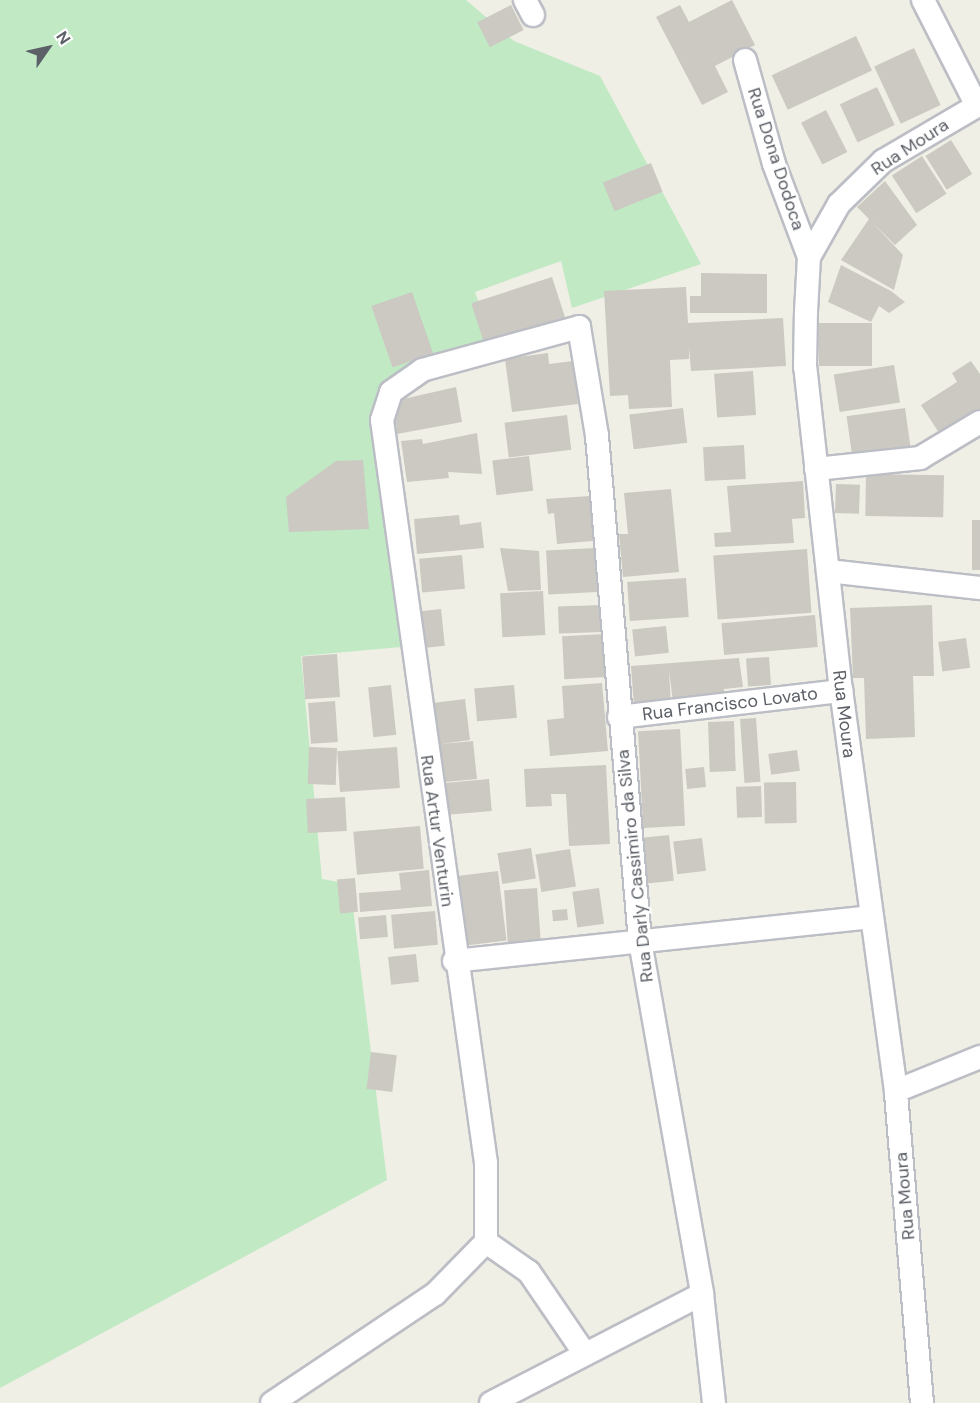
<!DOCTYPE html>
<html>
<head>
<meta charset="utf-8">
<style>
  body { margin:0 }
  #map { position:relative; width:980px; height:1403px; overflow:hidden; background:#f0efe5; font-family:"DM Sans",sans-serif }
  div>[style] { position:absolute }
  .green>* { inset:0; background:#c0e9c4 }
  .building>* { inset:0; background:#cbc9c2; transform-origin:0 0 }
  .roads { filter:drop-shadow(2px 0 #bcbec5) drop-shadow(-2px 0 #bcbec5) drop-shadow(0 2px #bcbec5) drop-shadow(0 -2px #bcbec5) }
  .street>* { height:22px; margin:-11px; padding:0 11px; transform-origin:11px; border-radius:11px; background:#fff }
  span { translate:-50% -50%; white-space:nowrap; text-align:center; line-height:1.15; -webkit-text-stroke:4.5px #fff; paint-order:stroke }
  .street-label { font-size:18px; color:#5c6067 }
  .north { position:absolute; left:18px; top:18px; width:60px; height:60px; -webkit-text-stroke:4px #fff; paint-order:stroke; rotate:56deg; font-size:16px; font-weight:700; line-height:24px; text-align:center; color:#5c6067 }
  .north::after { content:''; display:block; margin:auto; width:21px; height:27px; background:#5c6067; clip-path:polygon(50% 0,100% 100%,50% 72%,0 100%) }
</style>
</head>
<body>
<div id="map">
  <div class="green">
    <div style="clip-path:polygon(0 0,466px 0,514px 41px,600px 76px,701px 264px,572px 308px,561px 261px,475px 292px,492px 339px,378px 409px,401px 647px,301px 656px,322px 879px,350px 884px,387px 1180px,0 1388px)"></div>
  </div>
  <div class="building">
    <div style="clip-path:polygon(732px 0,755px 45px,715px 66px,728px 92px,702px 105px,656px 17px,680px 5px,689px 22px)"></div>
    <div style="left:511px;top:5px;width:28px;height:38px;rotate:63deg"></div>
    <div style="left:856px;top:36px;width:38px;height:93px;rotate:65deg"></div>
    <div style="left:914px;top:48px;width:63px;height:44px;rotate:65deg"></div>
    <div style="left:877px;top:87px;width:42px;height:41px;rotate:65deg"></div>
    <div style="left:826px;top:110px;width:47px;height:28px;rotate:63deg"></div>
    <div style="left:951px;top:140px;width:40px;height:30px;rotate:58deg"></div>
    <div style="left:922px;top:156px;width:45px;height:36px;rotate:57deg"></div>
    <div style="left:651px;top:163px;width:31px;height:52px;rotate:68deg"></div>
    <div style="clip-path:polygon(885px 181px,917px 225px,895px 245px,871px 221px,903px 255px,894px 290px,841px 260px,869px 219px,857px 207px)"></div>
    <div style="clip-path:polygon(841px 265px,891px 291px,905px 302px,889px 313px,879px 306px,871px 322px,828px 302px)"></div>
    <div style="clip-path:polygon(701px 273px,767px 274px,767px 313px,690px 313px,690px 296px,701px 296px)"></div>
    <div style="left:552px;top:277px;width:43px;height:85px;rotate:72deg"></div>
    <div style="clip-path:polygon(686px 287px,688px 323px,783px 318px,786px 366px,691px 371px,689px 347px,689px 359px,670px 360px,672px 407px,629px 409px,628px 395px,610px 396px,604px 291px)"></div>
    <div style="left:412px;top:292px;width:65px;height:43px;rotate:71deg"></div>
    <div style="left:819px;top:323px;width:53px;height:43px"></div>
    <div style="clip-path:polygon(548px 353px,549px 364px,573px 361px,578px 404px,512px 412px,505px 359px)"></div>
    <div style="clip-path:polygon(971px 361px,980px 374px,980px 411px,941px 436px,921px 405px,957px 382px,952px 373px)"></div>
    <div style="left:894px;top:365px;width:38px;height:61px;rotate:81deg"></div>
    <div style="left:753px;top:371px;width:44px;height:39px;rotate:86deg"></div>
    <div style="clip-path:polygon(456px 387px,462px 422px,397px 434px,395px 413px,403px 399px)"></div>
    <div style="left:683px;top:408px;width:35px;height:54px;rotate:83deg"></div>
    <div style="left:905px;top:408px;width:43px;height:59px;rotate:82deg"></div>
    <div style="left:567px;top:415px;width:35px;height:63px;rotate:83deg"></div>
    <div style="clip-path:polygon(477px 433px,482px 474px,448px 472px,449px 478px,407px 482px,401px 441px,422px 439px,423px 444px)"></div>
    <div style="left:744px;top:445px;width:34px;height:41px;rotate:87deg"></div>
    <div style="left:529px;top:456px;width:35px;height:37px;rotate:83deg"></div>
    <div style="clip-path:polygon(363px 460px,369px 529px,289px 532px,286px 497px,336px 461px)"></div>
    <div style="left:866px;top:474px;width:78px;height:42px;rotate:1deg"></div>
    <div style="clip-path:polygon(803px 481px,805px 518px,792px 519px,794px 543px,715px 547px,714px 533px,731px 532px,727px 486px)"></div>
    <div style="left:836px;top:484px;width:24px;height:29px;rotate:2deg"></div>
    <div style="clip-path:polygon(671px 489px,679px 572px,623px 577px,619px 534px,628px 534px,624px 493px)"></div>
    <div style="clip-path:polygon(590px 496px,593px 541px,557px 544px,554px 513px,548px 514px,546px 499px)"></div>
    <div style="clip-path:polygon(459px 515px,460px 525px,481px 522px,484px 548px,417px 554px,414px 519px)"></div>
    <div style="left:972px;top:520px;width:8px;height:50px"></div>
    <div style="clip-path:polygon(500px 548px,539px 551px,541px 590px,508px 591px)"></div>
    <div style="left:595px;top:548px;width:44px;height:49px;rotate:87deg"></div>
    <div style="left:807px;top:549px;width:64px;height:94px;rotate:86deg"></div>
    <div style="left:462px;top:555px;width:34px;height:43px;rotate:85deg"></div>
    <div style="left:686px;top:578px;width:39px;height:59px;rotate:86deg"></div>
    <div style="left:543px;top:591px;width:44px;height:43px;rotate:87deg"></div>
    <div style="left:603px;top:605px;width:27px;height:45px;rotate:88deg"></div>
    <div style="clip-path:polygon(932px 605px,934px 676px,913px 676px,915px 737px,866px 739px,864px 678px,853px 678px,850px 608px)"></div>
    <div style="left:441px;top:609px;width:37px;height:28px;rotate:84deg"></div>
    <div style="left:815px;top:615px;width:32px;height:94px;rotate:85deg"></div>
    <div style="left:666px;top:626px;width:27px;height:34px;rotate:84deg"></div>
    <div style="left:605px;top:634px;width:43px;height:43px;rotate:87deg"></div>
    <div style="left:966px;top:638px;width:30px;height:28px;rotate:82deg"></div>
    <div style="left:337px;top:654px;width:43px;height:35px;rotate:86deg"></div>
    <div style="left:769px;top:657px;width:28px;height:23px;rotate:86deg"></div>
    <div style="clip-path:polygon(739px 658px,743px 687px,724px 689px,724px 696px,673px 702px,669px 670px,671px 705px,634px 707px,631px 666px)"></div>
    <div style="clip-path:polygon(602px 683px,608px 751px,550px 756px,547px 720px,564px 718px,562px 686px)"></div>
    <div style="left:391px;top:685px;width:50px;height:23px;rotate:84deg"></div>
    <div style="left:514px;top:685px;width:33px;height:40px;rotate:85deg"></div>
    <div style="clip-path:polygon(465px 699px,470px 740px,441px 744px,473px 741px,477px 779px,434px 783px,425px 704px)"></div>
    <div style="left:335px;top:701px;width:41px;height:27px;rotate:86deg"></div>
    <div style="left:756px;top:718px;width:64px;height:16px;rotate:86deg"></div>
    <div style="left:734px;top:721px;width:50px;height:26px;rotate:88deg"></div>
    <div style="left:680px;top:729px;width:97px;height:42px;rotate:87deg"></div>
    <div style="left:309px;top:747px;width:28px;height:37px;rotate:2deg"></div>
    <div style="left:397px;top:747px;width:41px;height:60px;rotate:86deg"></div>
    <div style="left:797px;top:750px;width:21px;height:29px;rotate:82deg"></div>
    <div style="clip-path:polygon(606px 765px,610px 844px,569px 846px,566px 794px,551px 794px,552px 806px,526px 807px,524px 769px)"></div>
    <div style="left:704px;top:767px;width:20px;height:19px;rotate:84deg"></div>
    <div style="left:489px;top:779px;width:32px;height:56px;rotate:85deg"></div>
    <div style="left:796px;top:782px;width:41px;height:32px;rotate:89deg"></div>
    <div style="left:761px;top:786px;width:31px;height:25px;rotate:88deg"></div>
    <div style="left:345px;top:797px;width:34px;height:39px;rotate:87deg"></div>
    <div style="left:420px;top:826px;width:43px;height:67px;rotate:85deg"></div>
    <div style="left:669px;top:835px;width:46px;height:32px;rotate:84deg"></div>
    <div style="left:702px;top:838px;width:33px;height:29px;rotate:83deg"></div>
    <div style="left:531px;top:848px;width:31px;height:34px;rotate:81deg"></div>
    <div style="left:570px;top:849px;width:38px;height:35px;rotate:81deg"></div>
    <div style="clip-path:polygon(429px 870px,432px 906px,360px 912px,359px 893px,401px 890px,399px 873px)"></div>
    <div style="left:498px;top:871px;width:70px;height:45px;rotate:83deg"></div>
    <div style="left:355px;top:878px;width:34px;height:18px;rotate:85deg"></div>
    <div style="left:537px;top:888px;width:54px;height:33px;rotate:86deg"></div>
    <div style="left:599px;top:888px;width:36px;height:27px;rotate:82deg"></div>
    <div style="left:567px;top:909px;width:11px;height:15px;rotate:85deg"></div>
    <div style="left:435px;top:911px;width:34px;height:44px;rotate:85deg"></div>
    <div style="left:386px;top:915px;width:22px;height:28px;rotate:85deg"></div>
    <div style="left:416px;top:954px;width:28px;height:28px;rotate:84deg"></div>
    <div style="left:371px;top:1052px;width:26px;height:37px;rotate:7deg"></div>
  </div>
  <div class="roads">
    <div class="street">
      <div style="left:525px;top:0;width:17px;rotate:62deg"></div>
      <div style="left:923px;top:0;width:119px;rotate:63deg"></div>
      <div style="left:745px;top:60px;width:108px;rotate:74.4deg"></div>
      <div style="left:774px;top:164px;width:99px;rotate:69.4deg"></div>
      <div style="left:816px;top:469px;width:105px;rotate:-6deg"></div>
      <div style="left:920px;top:458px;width:70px;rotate:-31deg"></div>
      <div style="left:828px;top:571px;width:153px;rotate:6.4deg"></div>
      <div style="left:619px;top:717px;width:224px;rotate:-6.7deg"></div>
      <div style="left:454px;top:961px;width:419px;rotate:-6deg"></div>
      <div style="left:896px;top:1091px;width:91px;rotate:-22deg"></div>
      <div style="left:486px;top:1242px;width:79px;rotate:-90deg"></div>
      <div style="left:486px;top:1163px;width:750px;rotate:-97.97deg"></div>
      <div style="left:382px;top:420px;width:29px;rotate:-72deg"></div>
      <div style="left:391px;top:392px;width:38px;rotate:-35deg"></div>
      <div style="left:422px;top:370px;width:163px;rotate:-15.3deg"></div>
      <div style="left:579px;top:327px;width:110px;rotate:80.6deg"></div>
      <div style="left:597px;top:436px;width:507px;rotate:85.13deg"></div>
      <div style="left:640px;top:941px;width:358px;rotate:80deg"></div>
      <div style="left:702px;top:1294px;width:110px;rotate:83.7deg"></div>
      <div style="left:486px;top:1242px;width:52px;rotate:34.9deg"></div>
      <div style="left:529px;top:1272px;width:99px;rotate:55.7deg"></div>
      <div style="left:272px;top:1403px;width:196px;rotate:-33.8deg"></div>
      <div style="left:435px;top:1294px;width:73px;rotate:-45.6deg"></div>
      <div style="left:491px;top:1403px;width:237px;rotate:-27.3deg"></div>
      <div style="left:922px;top:1403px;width:313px;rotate:-94.8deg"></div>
      <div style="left:896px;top:1091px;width:404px;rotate:-97.8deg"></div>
      <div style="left:841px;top:691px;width:326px;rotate:-96.3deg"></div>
      <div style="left:805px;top:367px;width:55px;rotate:-89deg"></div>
      <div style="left:806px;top:312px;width:55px;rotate:-86.9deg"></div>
      <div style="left:809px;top:257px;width:61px;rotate:-60.5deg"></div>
      <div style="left:839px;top:204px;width:62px;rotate:-44.3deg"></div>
      <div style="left:883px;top:161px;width:113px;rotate:-30.4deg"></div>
    </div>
  </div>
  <div class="street-label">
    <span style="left:910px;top:147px;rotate:-33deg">Rua Moura</span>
    <span style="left:776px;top:159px;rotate:72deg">Rua Dona Dodoca</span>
    <span style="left:730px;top:704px;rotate:-7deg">Rua Francisco Lovato</span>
    <span style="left:844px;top:714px;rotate:83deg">Rua Moura</span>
    <span style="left:437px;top:831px;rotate:82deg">Rua Artur Venturin</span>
    <span style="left:635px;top:866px;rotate:-96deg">Rua Darly Cassimiro da Silva</span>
    <span style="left:905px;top:1196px;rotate:-95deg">Rua Moura</span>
  </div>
  <div class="north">N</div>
</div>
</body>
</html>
